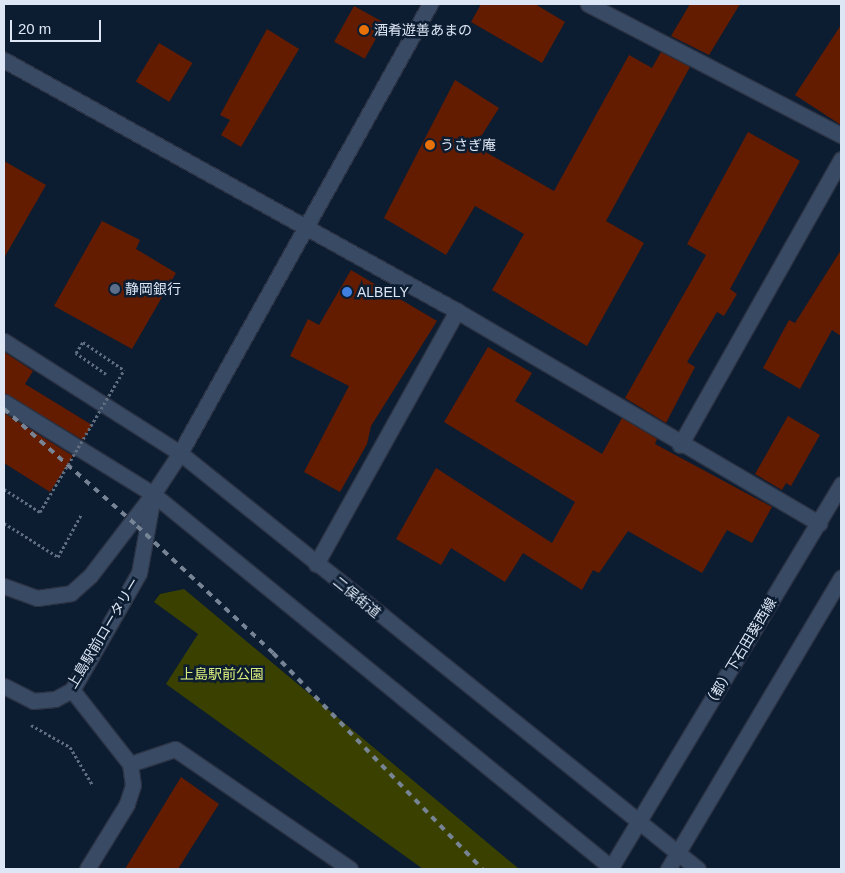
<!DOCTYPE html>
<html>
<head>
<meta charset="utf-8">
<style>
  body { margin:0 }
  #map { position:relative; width:845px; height:873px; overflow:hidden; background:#0c1c31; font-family:Helvetica,"Noto Sans JP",sans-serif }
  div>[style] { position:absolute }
  .green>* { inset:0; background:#3a4100 }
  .building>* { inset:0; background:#641c00; transform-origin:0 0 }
  .path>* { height:3px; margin-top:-1.5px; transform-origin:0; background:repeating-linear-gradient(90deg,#5f6d7f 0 2.5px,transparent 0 5px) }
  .roads { filter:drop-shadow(1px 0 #2c3344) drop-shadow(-1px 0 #2c3344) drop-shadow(0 1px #2c3344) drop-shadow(0 -1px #2c3344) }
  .minor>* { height:15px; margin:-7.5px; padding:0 7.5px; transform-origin:7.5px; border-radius:7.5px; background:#394b64 }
  .rail>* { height:4px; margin-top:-2px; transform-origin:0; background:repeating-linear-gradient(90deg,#778496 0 6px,transparent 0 12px) }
  .path-bridge>* { height:3px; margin-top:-1.5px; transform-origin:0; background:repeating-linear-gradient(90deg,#5f6d7f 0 2.5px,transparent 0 5px) }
  .dots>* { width:14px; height:14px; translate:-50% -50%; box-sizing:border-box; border:2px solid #0c1c31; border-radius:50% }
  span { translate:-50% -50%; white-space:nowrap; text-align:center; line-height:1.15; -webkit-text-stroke:5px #0c1c31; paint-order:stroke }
  .poi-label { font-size:14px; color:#dce6f5 }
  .left { translate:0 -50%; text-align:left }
  .street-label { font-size:14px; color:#dce6f5 }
  .park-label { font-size:14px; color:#daec7b }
  .frame { position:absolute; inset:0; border:5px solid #dce6f5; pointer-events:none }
  .scale { position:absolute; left:10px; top:20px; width:91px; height:22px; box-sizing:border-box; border:2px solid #dce6f5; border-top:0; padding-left:6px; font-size:15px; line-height:18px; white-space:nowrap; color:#dce6f5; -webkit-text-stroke:4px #0c1c31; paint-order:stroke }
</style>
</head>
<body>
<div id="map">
  <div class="green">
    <div style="clip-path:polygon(184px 589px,519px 869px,423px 869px,166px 684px,198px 634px,154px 602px,160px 594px)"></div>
  </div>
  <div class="building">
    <div style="clip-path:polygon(481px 4px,535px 4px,565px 22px,542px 63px,471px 22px)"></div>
    <div style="clip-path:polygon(690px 4px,740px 4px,709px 55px,671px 36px)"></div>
    <div style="left:354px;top:6px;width:35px;height:41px;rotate:29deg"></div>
    <div style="clip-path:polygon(841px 25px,841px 125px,795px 95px)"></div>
    <div style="clip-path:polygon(267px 29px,299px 49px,241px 147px,221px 135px,230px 120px,220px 115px)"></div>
    <div style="left:159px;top:43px;width:39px;height:45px;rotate:31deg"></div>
    <div style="clip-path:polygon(661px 52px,690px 67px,606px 221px,644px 243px,587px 346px,492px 290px,524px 234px,475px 206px,446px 255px,384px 218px,455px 80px,499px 108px,475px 146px,554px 191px,629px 55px,652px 68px)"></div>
    <div style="clip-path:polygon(748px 132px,800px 161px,730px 289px,737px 294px,724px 316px,717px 312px,687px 362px,695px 367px,666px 423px,625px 398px,706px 255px,687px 244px)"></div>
    <div style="clip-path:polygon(4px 161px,46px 185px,4px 258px)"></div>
    <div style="clip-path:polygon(102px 221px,140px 240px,136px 249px,176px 273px,132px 349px,54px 306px)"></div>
    <div style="clip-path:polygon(841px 250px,841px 336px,832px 330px,800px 389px,763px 368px,789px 320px,795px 323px)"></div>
    <div style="clip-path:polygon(351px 270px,437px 321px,371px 426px,367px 444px,340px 492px,304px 472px,349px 386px,290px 356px,308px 319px,319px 325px)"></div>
    <div style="clip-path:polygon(488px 347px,532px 373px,515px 401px,602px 454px,622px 418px,657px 439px,655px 444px,772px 507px,752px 543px,727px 530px,702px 573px,628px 531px,599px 573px,593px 570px,582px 590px,523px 553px,505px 582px,451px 548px,441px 565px,396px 539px,436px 468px,552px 543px,575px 502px,444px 422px)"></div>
    <div style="clip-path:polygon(4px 352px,33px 371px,25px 384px,92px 425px,83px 440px,4px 393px)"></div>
    <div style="clip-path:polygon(4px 413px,73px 456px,50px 492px,4px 463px)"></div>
    <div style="clip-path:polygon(788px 416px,820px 435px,791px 486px,786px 483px,782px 490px,755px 474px)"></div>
    <div style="clip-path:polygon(181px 777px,219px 804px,178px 869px,125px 869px)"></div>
  </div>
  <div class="path">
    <div style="left:106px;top:374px;width:37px;rotate:-145deg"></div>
    <div style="left:76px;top:353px;width:13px;rotate:-58deg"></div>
    <div style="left:83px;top:342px;width:50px;rotate:34.3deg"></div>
    <div style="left:4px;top:489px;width:43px;rotate:32.6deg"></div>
    <div style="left:4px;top:523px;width:64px;rotate:32.2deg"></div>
    <div style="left:58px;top:557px;width:48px;rotate:-61.3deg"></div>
    <div style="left:31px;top:725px;width:45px;rotate:29.4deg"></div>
    <div style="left:70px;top:747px;width:43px;rotate:59.3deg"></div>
  </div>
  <div class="roads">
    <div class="minor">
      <div style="left:588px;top:4px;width:285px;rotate:27.4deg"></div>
      <div style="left:4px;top:60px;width:518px;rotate:28.99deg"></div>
      <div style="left:457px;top:311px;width:420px;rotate:30.4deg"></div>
      <div style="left:4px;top:341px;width:209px;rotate:32.5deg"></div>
      <div style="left:180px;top:453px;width:664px;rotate:38.77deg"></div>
      <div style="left:4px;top:402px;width:175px;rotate:31.7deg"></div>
      <div style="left:153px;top:494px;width:593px;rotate:39.19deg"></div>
      <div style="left:680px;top:445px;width:328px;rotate:-60.6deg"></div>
      <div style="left:316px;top:564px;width:290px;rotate:-60.9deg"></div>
      <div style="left:4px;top:586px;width:35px;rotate:20deg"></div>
      <div style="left:37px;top:598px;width:34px;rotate:-8deg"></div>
      <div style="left:71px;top:593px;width:25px;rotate:-42deg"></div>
      <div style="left:90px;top:576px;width:103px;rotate:-52.5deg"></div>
      <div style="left:153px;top:494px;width:49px;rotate:-56.6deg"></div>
      <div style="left:180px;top:453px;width:514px;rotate:-60.89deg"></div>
      <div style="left:4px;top:686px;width:33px;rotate:27deg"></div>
      <div style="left:33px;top:701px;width:22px;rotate:-5deg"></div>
      <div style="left:55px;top:699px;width:19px;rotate:-28deg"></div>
      <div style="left:72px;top:690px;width:135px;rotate:-60.2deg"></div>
      <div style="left:139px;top:573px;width:78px;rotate:-79.7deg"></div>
      <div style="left:72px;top:690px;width:94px;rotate:51.9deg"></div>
      <div style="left:130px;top:764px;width:21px;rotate:82deg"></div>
      <div style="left:133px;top:785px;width:20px;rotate:108deg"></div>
      <div style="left:127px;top:804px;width:76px;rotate:121.6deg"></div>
      <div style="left:130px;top:764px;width:47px;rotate:-18.4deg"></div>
      <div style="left:175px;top:749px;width:212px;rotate:34.4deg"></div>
      <div style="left:610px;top:869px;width:449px;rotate:-59deg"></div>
      <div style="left:668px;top:869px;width:339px;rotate:-59.3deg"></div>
    </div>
  </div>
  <div class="rail">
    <div style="left:4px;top:409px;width:177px;rotate:41.3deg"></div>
    <div style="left:137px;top:526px;width:186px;rotate:43deg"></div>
    <div style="left:273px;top:653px;width:301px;rotate:45.9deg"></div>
  </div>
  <div class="path-bridge">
    <div style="left:40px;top:512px;width:165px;rotate:-59.4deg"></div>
  </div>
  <div class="dots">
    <div style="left:364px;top:30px;background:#e8710a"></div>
    <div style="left:430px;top:145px;background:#e8710a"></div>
    <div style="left:115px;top:289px;background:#5c6f8a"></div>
    <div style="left:347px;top:292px;background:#3f7fe0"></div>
  </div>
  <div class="poi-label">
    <span class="left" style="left:374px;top:30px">酒肴遊善あまの</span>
    <span class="left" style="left:440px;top:145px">うさぎ庵</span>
    <span class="left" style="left:125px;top:289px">静岡銀行</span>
    <span class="left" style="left:357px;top:292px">ALBELY</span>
  </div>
  <div class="street-label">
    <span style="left:357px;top:597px;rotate:39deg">二俣街道</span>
    <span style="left:103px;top:633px;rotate:-59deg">上島駅前ロータリー</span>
    <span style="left:740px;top:653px;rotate:-59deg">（都）下石田葵西線</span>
  </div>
  <div class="park-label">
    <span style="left:222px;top:674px">上島駅前公園</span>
  </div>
  <div class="frame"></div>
  <div class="scale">20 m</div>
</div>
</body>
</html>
